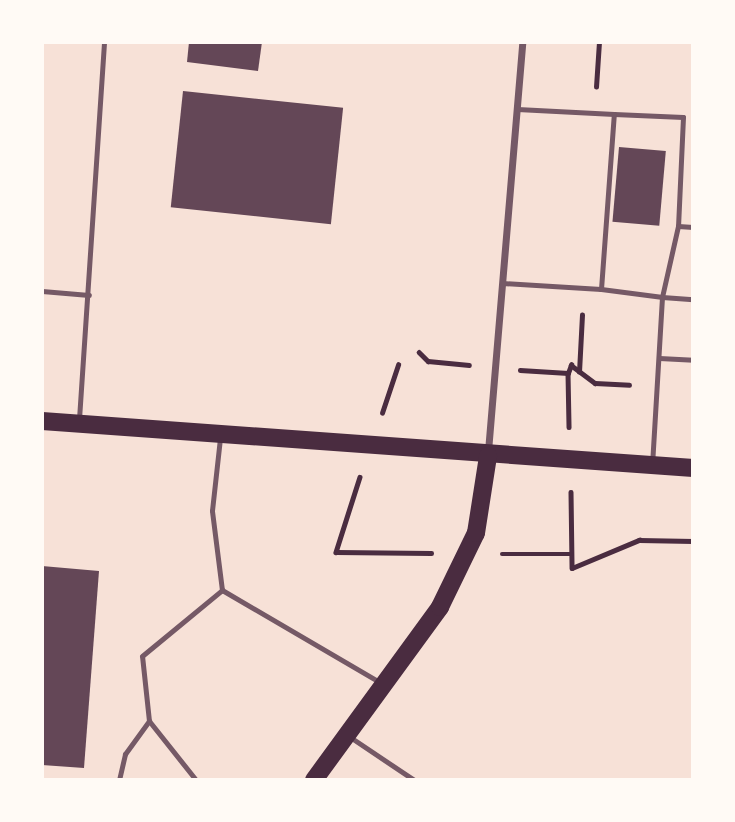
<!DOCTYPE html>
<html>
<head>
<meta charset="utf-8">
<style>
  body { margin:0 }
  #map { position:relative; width:735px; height:822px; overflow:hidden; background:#f7e1d7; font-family:"Nunito Sans",sans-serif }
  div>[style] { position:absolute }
  .building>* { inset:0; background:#644757; transform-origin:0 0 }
  .path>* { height:4.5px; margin:-2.25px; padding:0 2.25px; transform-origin:2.25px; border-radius:2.25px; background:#4a2c40 }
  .service>* { height:5px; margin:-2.5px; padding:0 2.5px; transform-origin:2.5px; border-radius:2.5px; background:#755966 }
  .minor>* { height:7px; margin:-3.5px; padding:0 3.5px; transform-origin:3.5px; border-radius:3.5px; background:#755966 }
  .primary>* { height:18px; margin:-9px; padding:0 9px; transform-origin:9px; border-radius:9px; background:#4a2c40 }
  span { translate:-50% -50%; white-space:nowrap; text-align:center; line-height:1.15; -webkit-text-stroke:7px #fffaf5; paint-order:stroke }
  .frame { position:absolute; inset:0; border:44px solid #fffaf5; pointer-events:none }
</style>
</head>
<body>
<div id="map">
  <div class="building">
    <div style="clip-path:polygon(189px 42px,262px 42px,258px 71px,187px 62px)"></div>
    <div style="left:183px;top:91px;width:161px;height:117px;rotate:6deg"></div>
    <div style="left:619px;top:147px;width:47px;height:75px;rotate:5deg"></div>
    <div style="clip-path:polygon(42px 566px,99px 571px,84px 768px,42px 765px)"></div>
  </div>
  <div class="path">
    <div style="left:596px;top:87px;width:45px;rotate:-86.2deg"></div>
    <div style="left:419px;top:352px;width:13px;rotate:45deg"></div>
    <div style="left:428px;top:361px;width:41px;rotate:5.6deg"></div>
    <div style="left:520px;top:370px;width:48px;rotate:3.6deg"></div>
    <div style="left:568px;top:373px;width:9px;rotate:-69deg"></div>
    <div style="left:571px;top:365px;width:30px;rotate:37deg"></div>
    <div style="left:595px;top:383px;width:34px;rotate:3deg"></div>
    <div style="left:579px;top:372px;width:57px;rotate:-87deg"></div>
    <div style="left:568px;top:373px;width:54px;rotate:88.9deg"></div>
    <div style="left:382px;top:413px;width:51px;rotate:-71.6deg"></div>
    <div style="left:360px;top:477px;width:79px;rotate:107.7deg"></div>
    <div style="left:336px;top:552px;width:95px;rotate:0.6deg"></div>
    <div style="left:571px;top:492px;width:76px;rotate:89.2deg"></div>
    <div style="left:572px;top:568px;width:73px;rotate:-22.7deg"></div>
    <div style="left:639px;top:540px;width:54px;rotate:1.1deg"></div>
    <div style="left:502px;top:554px;width:70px"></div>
  </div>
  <div class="service">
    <div style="left:614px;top:114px;width:69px;rotate:2.5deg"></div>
    <div style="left:683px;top:117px;width:109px;rotate:92.6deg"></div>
    <div style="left:678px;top:226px;width:73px;rotate:102.7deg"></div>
    <div style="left:662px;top:297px;width:31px;rotate:4deg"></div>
    <div style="left:678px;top:226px;width:15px;rotate:4deg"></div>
    <div style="left:502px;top:283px;width:99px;rotate:3.5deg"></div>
    <div style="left:601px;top:289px;width:175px;rotate:-85.8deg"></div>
    <div style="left:614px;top:114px;width:97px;rotate:-177deg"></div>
    <div style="left:601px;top:289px;width:62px;rotate:7.5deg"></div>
    <div style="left:662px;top:297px;width:166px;rotate:93.4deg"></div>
    <div style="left:42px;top:291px;width:47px;rotate:4.9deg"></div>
    <div style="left:659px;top:358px;width:34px;rotate:3deg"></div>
    <div style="left:79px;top:419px;width:378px;rotate:-86.2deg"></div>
    <div style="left:220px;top:438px;width:73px;rotate:96.3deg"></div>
    <div style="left:212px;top:511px;width:80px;rotate:82.8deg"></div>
    <div style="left:222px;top:590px;width:184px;rotate:30.3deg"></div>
    <div style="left:350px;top:737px;width:77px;rotate:33.9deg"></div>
    <div style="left:119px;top:780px;width:27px;rotate:-77deg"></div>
    <div style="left:125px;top:754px;width:41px;rotate:-54deg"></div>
    <div style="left:196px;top:780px;width:75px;rotate:-128.5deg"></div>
    <div style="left:149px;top:721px;width:65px;rotate:-96.1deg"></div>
    <div style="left:142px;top:656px;width:104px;rotate:-39.5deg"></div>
  </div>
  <div class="minor">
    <div style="left:488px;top:451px;width:410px;rotate:-85.2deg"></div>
  </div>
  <div class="primary">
    <div style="left:42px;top:421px;width:653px;rotate:4.13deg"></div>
    <div style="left:314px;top:780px;width:214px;rotate:-53.9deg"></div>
    <div style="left:440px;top:607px;width:82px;rotate:-64.1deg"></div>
    <div style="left:476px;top:533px;width:78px;rotate:-81.1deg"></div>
  </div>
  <div class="frame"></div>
</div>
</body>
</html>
